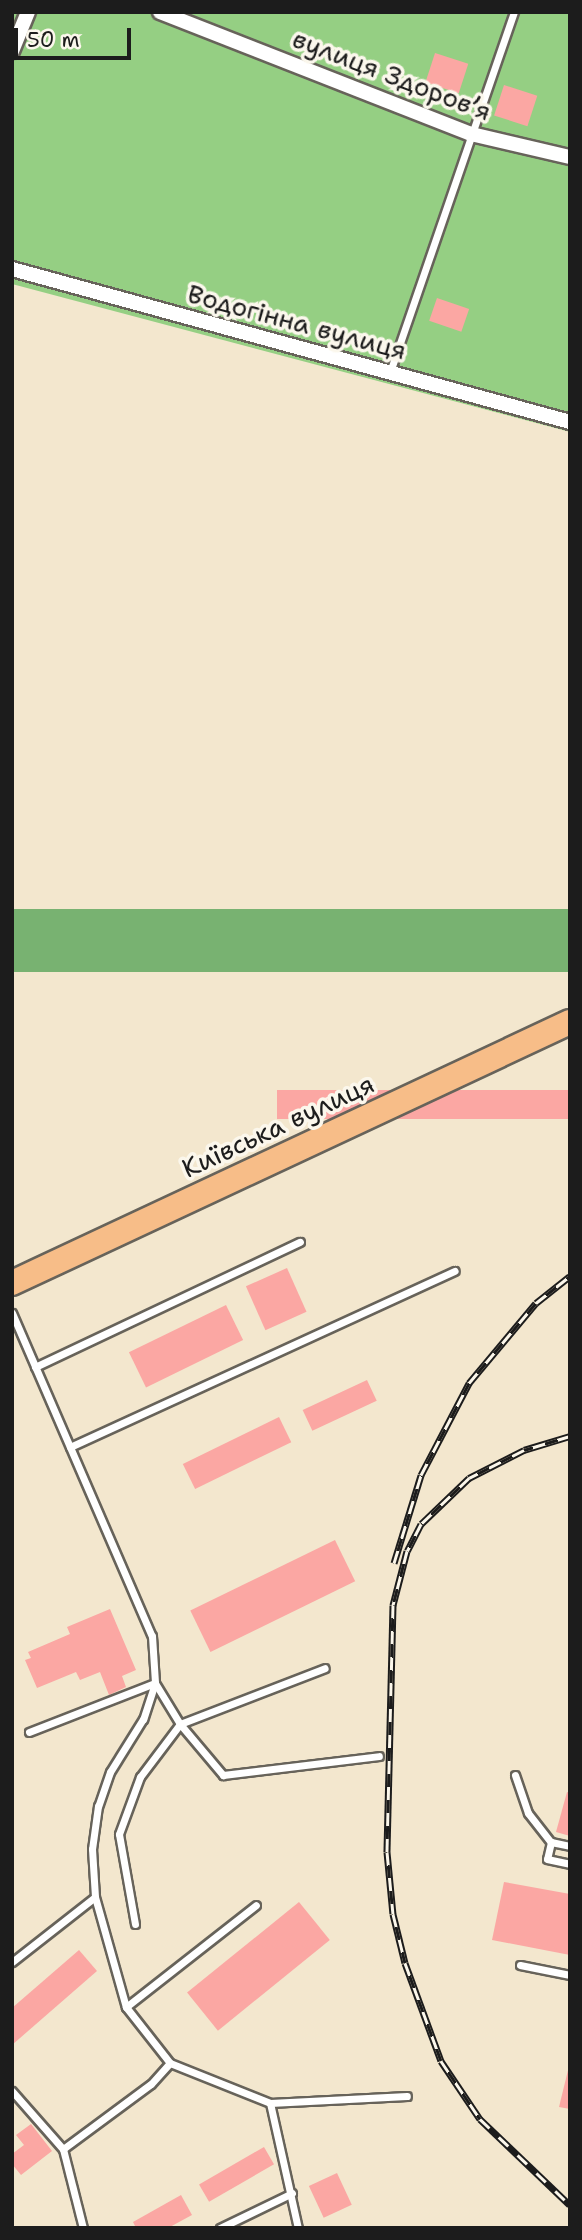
<!DOCTYPE html>
<html>
<head>
<meta charset="utf-8">
<style>
  body { margin:0 }
  #map { position:relative; width:582px; height:2240px; overflow:hidden; background:#f3e7ce; font-family:"Shantell Sans",sans-serif }
  div>[style] { position:absolute }
  .green>* { inset:0; background:#95cf83 }
  .forest>* { inset:0; background:#78b271; transform-origin:0 0 }
  .building>* { inset:0; background:#fba7a3; transform-origin:0 0 }
  .roads { filter:drop-shadow(2px 0 #67635a) drop-shadow(-2px 0 #67635a) drop-shadow(0 2px #67635a) drop-shadow(0 -2px #67635a) }
  .lane>* { height:7px; margin:-3.5px; padding:0 3.5px; transform-origin:3.5px; border-radius:3.5px; background:#fff }
  .street>* { height:14px; margin:-7px; padding:0 7px; transform-origin:7px; border-radius:7px; background:#fff }
  .highway>* { height:24px; margin:-12px; padding:0 12px; transform-origin:12px; border-radius:12px; background:#f7bd88 }
  .rail>* { height:7px; margin-top:-3.5px; transform-origin:0; background:repeating-linear-gradient(90deg,#fbf7ec 0 13px,#1c1c1c 0 26px); box-sizing:border-box; border-block:2px solid #1c1c1c }
  span { translate:-50% -50%; white-space:nowrap; text-align:center; line-height:1.15; -webkit-text-stroke:7px #fbf7ec; paint-order:stroke }
  .street-label { font-size:26px; color:#1c1c1c }
  .frame { position:absolute; inset:0; border:14px solid #1c1c1c; pointer-events:none }
  .scale { position:absolute; left:14px; top:28px; width:117px; height:32px; box-sizing:border-box; border:4px solid #1c1c1c; border-top:0; padding-left:9px; font-size:21px; line-height:24px; white-space:nowrap; color:#1c1c1c; -webkit-text-stroke:5px #fbf7ec; paint-order:stroke }
</style>
</head>
<body>
<div id="map">
  <div class="green">
    <div style="clip-path:polygon(12px 12px,570px 12px,570px 432px,12px 284px)"></div>
  </div>
  <div class="forest">
    <div style="left:570px;top:909px;width:63px;height:618px;rotate:90deg"></div>
  </div>
  <div class="building">
    <div style="left:435px;top:53px;width:35px;height:31px;rotate:18deg"></div>
    <div style="left:504px;top:85px;width:35px;height:32px;rotate:18deg"></div>
    <div style="left:437px;top:298px;width:34px;height:24px;rotate:19deg"></div>
    <div style="left:570px;top:1090px;width:29px;height:293px;rotate:90deg"></div>
    <div style="left:287px;top:1268px;width:48px;height:45px;rotate:66deg"></div>
    <div style="left:226px;top:1305px;width:39px;height:108px;rotate:64deg"></div>
    <div style="left:367px;top:1380px;width:23px;height:71px;rotate:65deg"></div>
    <div style="left:279px;top:1417px;width:28px;height:107px;rotate:64deg"></div>
    <div style="left:335px;top:1540px;width:46px;height:161px;rotate:64deg"></div>
    <div style="clip-path:polygon(110px 1609px,136px 1670px,122px 1676px,126px 1687px,109px 1695px,100px 1672px,80px 1680px,76px 1672px,37px 1688px,25px 1660px,31px 1658px,28px 1652px,70px 1634px,67px 1627px)"></div>
    <div style="clip-path:polygon(567px 1792px,570px 1793px,570px 1836px,556px 1832px)"></div>
    <div style="clip-path:polygon(504px 1882px,570px 1894px,570px 1955px,492px 1940px)"></div>
    <div style="left:299px;top:1902px;width:49px;height:144px;rotate:51deg"></div>
    <div style="clip-path:polygon(79px 1950px,97px 1971px,12px 2045px,12px 2008px)"></div>
    <div style="clip-path:polygon(570px 2062px,570px 2109px,559px 2107px)"></div>
    <div style="clip-path:polygon(31px 2124px,52px 2151px,21px 2175px,12px 2164px,12px 2154px,24px 2145px,16px 2135px)"></div>
    <div style="left:264px;top:2147px;width:20px;height:75px;rotate:60deg"></div>
    <div style="left:337px;top:2173px;width:35px;height:31px;rotate:65deg"></div>
    <div style="clip-path:polygon(181px 2195px,192px 2215px,168px 2228px,136px 2228px,133px 2222px)"></div>
  </div>
  <div class="roads">
    <div class="lane">
      <div style="left:390px;top:372px;width:381px;rotate:-71deg"></div>
      <div style="left:12px;top:1313px;width:352px;rotate:66.6deg"></div>
      <div style="left:152px;top:1636px;width:47px;rotate:86.3deg"></div>
      <div style="left:155px;top:1683px;width:38px;rotate:108deg"></div>
      <div style="left:143px;top:1719px;width:62px;rotate:121.9deg"></div>
      <div style="left:110px;top:1772px;width:36px;rotate:109deg"></div>
      <div style="left:98px;top:1806px;width:43px;rotate:97.9deg"></div>
      <div style="left:92px;top:1849px;width:48px;rotate:86.4deg"></div>
      <div style="left:95px;top:1897px;width:114px;rotate:74.3deg"></div>
      <div style="left:126px;top:2007px;width:71px;rotate:51.8deg"></div>
      <div style="left:170px;top:2063px;width:108px;rotate:21.8deg"></div>
      <div style="left:270px;top:2103px;width:137px;rotate:-2.9deg"></div>
      <div style="left:35px;top:1367px;width:293px;rotate:-25.3deg"></div>
      <div style="left:70px;top:1447px;width:423px;rotate:-24.6deg"></div>
      <div style="left:29px;top:1732px;width:135px;rotate:-21.3deg"></div>
      <div style="left:155px;top:1683px;width:48px;rotate:58.6deg"></div>
      <div style="left:180px;top:1724px;width:155px;rotate:-21.1deg"></div>
      <div style="left:515px;top:1775px;width:40px;rotate:71.1deg"></div>
      <div style="left:528px;top:1813px;width:37px;rotate:52deg"></div>
      <div style="left:551px;top:1842px;width:19px;rotate:12deg"></div>
      <div style="left:551px;top:1842px;width:17px;rotate:103deg"></div>
      <div style="left:547px;top:1859px;width:24px;rotate:12deg"></div>
      <div style="left:135px;top:1924px;width:91px;rotate:-100.1deg"></div>
      <div style="left:119px;top:1834px;width:61px;rotate:-69.8deg"></div>
      <div style="left:140px;top:1777px;width:66px;rotate:-53deg"></div>
      <div style="left:180px;top:1724px;width:67px;rotate:49.9deg"></div>
      <div style="left:223px;top:1775px;width:157px;rotate:-6.9deg"></div>
      <div style="left:12px;top:1962px;width:105px;rotate:-38.1deg"></div>
      <div style="left:520px;top:1965px;width:51px;rotate:11.3deg"></div>
      <div style="left:126px;top:2007px;width:165px;rotate:-38.1deg"></div>
      <div style="left:12px;top:2091px;width:77px;rotate:48.7deg"></div>
      <div style="left:63px;top:2149px;width:109px;rotate:-36.5deg"></div>
      <div style="left:151px;top:2084px;width:28px;rotate:-48deg"></div>
      <div style="left:270px;top:2103px;width:128px;rotate:77.4deg"></div>
      <div style="left:63px;top:2149px;width:81px;rotate:75.8deg"></div>
      <div style="left:220px;top:2228px;width:80px;rotate:-25.9deg"></div>
    </div>
    <div class="street">
      <div style="left:160px;top:12px;width:334px;rotate:21.4deg"></div>
      <div style="left:471px;top:134px;width:102px;rotate:13.1deg"></div>
      <div style="left:12px;top:51px;width:42px;rotate:-67.7deg"></div>
      <div style="left:12px;top:269px;width:579px;rotate:15.33deg"></div>
    </div>
    <div class="highway">
      <div style="left:12px;top:1283px;width:616px;rotate:-25.07deg"></div>
    </div>
  </div>
  <div class="rail">
    <div style="left:570px;top:1436px;width:48px;rotate:163.1deg"></div>
    <div style="left:524px;top:1450px;width:62px;rotate:153deg"></div>
    <div style="left:469px;top:1478px;width:66px;rotate:136.2deg"></div>
    <div style="left:421px;top:1524px;width:30px;rotate:117deg"></div>
    <div style="left:407px;top:1551px;width:56px;rotate:104.5deg"></div>
    <div style="left:393px;top:1605px;width:247px;rotate:91.4deg"></div>
    <div style="left:387px;top:1852px;width:62px;rotate:84.5deg"></div>
    <div style="left:393px;top:1914px;width:50px;rotate:76.2deg"></div>
    <div style="left:405px;top:1963px;width:104px;rotate:69.8deg"></div>
    <div style="left:441px;top:2061px;width:70px;rotate:56.1deg"></div>
    <div style="left:480px;top:2119px;width:124px;rotate:43.7deg"></div>
    <div style="left:394px;top:1563px;width:92px;rotate:-72.9deg"></div>
    <div style="left:421px;top:1475px;width:104px;rotate:-62.4deg"></div>
    <div style="left:469px;top:1383px;width:104px;rotate:-50.1deg"></div>
    <div style="left:536px;top:1303px;width:43px;rotate:-38.5deg"></div>
  </div>
  <div class="street-label">
    <span style="left:392px;top:75px;rotate:21deg">вулиця Здоровʼя</span>
    <span style="left:297px;top:322px;rotate:15deg">Водогінна вулиця</span>
    <span style="left:278px;top:1126px;rotate:-25deg">Київська вулиця</span>
  </div>
  <div class="frame"></div>
  <div class="scale">50 m</div>
</div>
</body>
</html>
